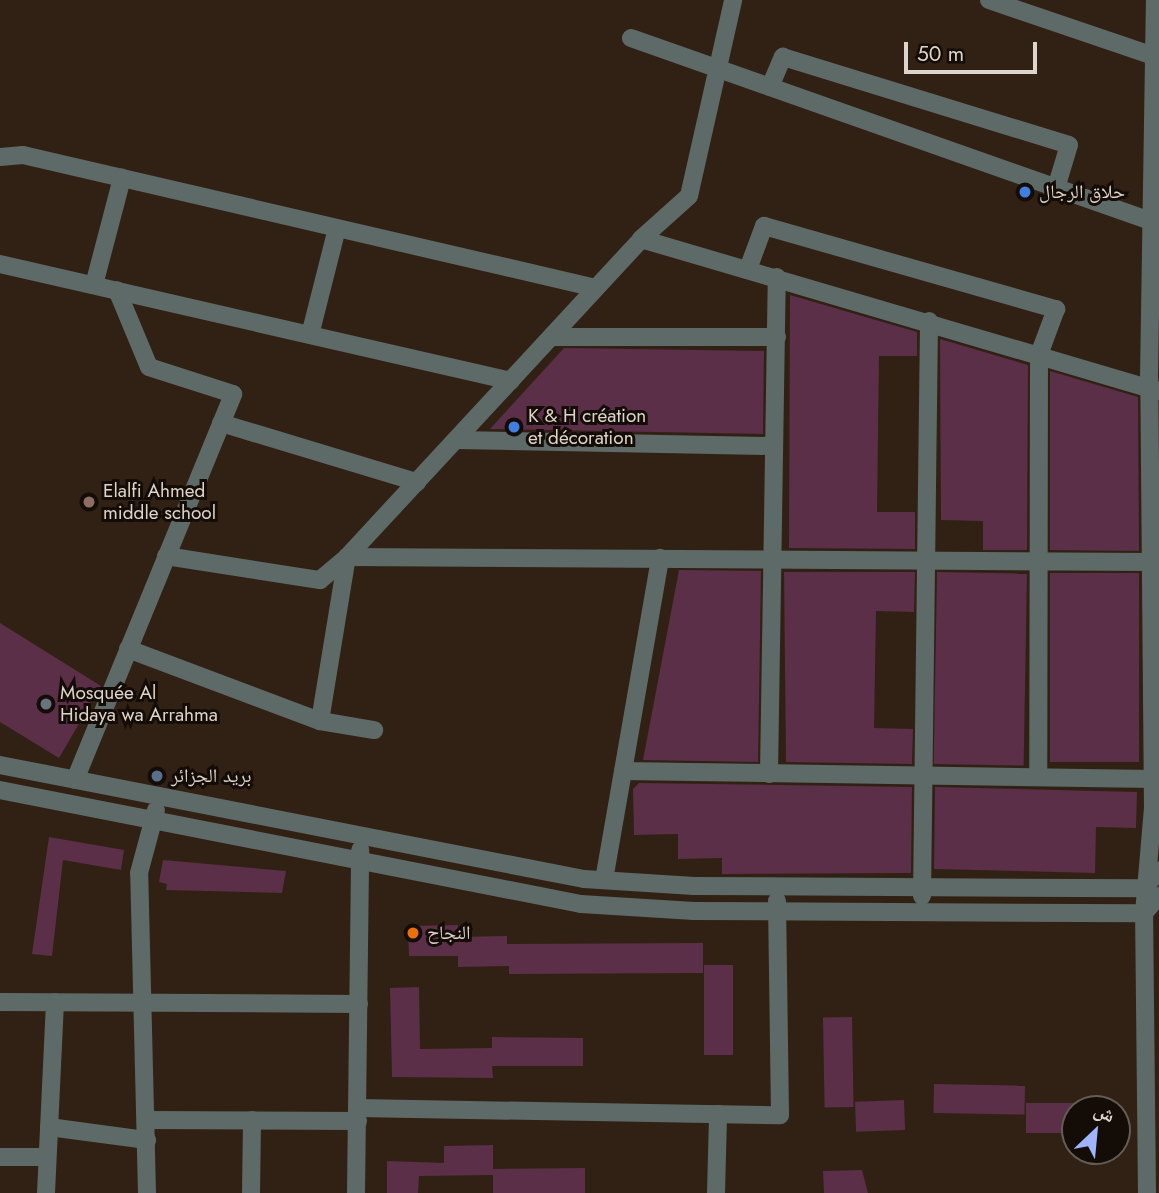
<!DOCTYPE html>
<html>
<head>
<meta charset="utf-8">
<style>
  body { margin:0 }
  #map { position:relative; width:1159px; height:1193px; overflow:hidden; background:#312114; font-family:Jost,"Noto Naskh Arabic",sans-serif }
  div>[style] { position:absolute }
  .building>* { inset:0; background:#5a2f47; transform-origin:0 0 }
  .minor>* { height:18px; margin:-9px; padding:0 9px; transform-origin:9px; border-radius:9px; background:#5e6a67 }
  .dots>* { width:19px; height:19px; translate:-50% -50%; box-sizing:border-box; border:4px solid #140c07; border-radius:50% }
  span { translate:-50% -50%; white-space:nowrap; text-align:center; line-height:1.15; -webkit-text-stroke:6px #140c07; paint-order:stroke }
  .poi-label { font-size:19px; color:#dfd4cc }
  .left { translate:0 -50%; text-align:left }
  .north { position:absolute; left:1061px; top:1095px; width:70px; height:70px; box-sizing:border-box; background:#140c07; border:2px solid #655c56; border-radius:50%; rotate:26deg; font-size:19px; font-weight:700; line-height:28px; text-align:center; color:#dfd4cc }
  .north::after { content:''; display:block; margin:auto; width:24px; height:32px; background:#a0b3fd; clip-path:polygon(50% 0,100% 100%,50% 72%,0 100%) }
  .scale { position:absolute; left:904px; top:42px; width:133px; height:32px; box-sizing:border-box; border:4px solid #dfd4cc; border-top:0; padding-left:9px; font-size:21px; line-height:24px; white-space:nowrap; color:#dfd4cc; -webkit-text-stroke:5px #140c07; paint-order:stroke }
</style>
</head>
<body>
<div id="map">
  <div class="building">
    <div style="clip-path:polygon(790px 295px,917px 332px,917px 356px,879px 356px,877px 512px,915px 512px,915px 549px,789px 548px)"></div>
    <div style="clip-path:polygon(940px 339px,1028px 365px,1027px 550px,983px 550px,983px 521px,941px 520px)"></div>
    <div style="clip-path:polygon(564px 348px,764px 351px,763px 434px,490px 429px)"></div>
    <div style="clip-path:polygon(1050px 371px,1138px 397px,1139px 551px,1050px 550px)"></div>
    <div style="clip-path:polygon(679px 570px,761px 571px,758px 762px,643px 760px)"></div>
    <div style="clip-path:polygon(784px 572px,915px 572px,914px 612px,876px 611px,874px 728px,913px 729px,912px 764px,786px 762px)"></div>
    <div style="left:937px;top:572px;width:90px;height:192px;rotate:1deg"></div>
    <div style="left:1050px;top:573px;width:89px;height:189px"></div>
    <div style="clip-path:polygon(0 623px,101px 686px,59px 758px,0 722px)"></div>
    <div style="clip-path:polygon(639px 783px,912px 787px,911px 873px,722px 874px,722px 858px,678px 859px,678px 834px,634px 835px,633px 789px)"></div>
    <div style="clip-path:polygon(935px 787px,1137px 792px,1136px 828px,1096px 827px,1095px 873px,934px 869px)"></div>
    <div style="clip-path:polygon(49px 837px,124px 850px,121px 870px,63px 860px,52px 956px,32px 954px)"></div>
    <div style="clip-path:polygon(163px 860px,286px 871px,282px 893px,166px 890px,167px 884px,159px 882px)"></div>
    <div style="clip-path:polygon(458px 925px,458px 937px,507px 936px,507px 944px,703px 943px,703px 973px,509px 974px,509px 966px,458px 967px,458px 956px,409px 956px,408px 926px)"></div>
    <div style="left:704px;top:965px;width:29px;height:90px"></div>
    <div style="clip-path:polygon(419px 987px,420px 1049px,492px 1048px,492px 1037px,583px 1038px,583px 1066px,492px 1066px,493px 1078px,392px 1077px,390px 988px)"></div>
    <div style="left:852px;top:1017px;width:90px;height:29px;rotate:89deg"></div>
    <div style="left:934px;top:1084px;width:91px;height:29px;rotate:1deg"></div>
    <div style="left:904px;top:1100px;width:30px;height:49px;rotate:88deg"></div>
    <div style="left:1075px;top:1103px;width:30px;height:49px;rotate:90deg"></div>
    <div style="clip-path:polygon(493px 1145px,493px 1169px,585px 1168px,585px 1193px,493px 1193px,493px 1175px,419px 1176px,418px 1193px,387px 1193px,387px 1161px,444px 1163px,444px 1146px)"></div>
    <div style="clip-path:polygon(862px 1170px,868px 1193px,824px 1193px,823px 1171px)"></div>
  </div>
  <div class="minor">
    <div style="left:989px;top:0;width:180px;rotate:18.8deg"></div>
    <div style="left:631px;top:38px;width:560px;rotate:19.41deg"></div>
    <div style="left:770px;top:87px;width:33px;rotate:-67deg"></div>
    <div style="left:783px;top:57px;width:299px;rotate:17.1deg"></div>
    <div style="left:1069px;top:145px;width:45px;rotate:106.8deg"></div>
    <div style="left:0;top:157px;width:23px;rotate:-5deg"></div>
    <div style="left:23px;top:155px;width:588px;rotate:13.07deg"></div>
    <div style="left:641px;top:239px;width:539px;rotate:16.38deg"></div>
    <div style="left:0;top:264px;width:524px;rotate:12.9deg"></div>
    <div style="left:748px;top:269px;width:46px;rotate:-69.6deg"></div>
    <div style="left:764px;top:226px;width:304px;rotate:15.9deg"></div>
    <div style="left:1056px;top:309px;width:49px;rotate:110.3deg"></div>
    <div style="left:1039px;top:355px;width:422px;rotate:90.1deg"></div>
    <div style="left:94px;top:285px;width:111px;rotate:-75.3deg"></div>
    <div style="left:310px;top:335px;width:110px;rotate:-75.8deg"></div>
    <div style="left:555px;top:337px;width:222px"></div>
    <div style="left:221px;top:423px;width:205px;rotate:16.8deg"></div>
    <div style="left:457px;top:440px;width:317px;rotate:1.1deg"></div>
    <div style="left:166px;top:556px;width:156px;rotate:8.9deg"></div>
    <div style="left:320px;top:580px;width:35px;rotate:-40deg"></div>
    <div style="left:347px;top:557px;width:804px;rotate:0.36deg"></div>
    <div style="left:128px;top:649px;width:205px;rotate:20.6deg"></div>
    <div style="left:320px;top:721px;width:55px;rotate:9.5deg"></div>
    <div style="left:320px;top:721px;width:166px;rotate:-80.7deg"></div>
    <div style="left:347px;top:557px;width:433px;rotate:-47.2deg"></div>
    <div style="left:641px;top:239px;width:64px;rotate:-41.9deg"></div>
    <div style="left:689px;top:196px;width:201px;rotate:-77.3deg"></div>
    <div style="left:0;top:765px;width:595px;rotate:11.05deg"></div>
    <div style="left:584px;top:879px;width:110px;rotate:3.6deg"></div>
    <div style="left:694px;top:886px;width:450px;rotate:0.3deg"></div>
    <div style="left:1144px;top:888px;width:23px;rotate:-50deg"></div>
    <div style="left:623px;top:771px;width:530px;rotate:0.86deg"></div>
    <div style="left:769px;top:774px;width:497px;rotate:-89.1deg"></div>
    <div style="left:75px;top:780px;width:417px;rotate:-67.7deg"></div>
    <div style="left:233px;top:394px;width:88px;rotate:-162.2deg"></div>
    <div style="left:149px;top:367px;width:83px;rotate:-112.6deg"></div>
    <div style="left:0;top:790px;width:592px;rotate:11.1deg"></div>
    <div style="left:581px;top:904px;width:113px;rotate:3.5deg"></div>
    <div style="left:694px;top:911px;width:450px;rotate:0.3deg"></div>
    <div style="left:1144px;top:913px;width:23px;rotate:-49deg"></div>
    <div style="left:604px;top:880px;width:327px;rotate:-80.1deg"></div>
    <div style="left:922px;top:896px;width:575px;rotate:-89.3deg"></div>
    <div style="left:0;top:1002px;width:359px;rotate:0.3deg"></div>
    <div style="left:358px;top:1108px;width:422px;rotate:1deg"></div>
    <div style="left:780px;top:1115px;width:214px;rotate:-90.8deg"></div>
    <div style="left:147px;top:1120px;width:211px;rotate:0.3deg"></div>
    <div style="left:49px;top:1127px;width:99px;rotate:7.6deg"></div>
    <div style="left:0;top:1157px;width:47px"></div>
    <div style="left:46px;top:1193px;width:191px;rotate:-87.3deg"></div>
    <div style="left:147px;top:1193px;width:320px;rotate:-91.4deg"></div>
    <div style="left:139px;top:873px;width:65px;rotate:-74.9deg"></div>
    <div style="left:251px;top:1193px;width:73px;rotate:-89.2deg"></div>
    <div style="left:356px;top:1193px;width:343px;rotate:-89.3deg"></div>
    <div style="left:716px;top:1193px;width:79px;rotate:-88.5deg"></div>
    <div style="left:1147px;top:1193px;width:280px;rotate:-90.6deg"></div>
    <div style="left:1144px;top:913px;width:104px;rotate:-85.1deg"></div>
    <div style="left:1153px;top:809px;width:431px;rotate:-90.5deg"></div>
    <div style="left:1149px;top:378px;width:378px;rotate:-89.1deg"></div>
  </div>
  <div class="dots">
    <div style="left:1025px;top:192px;background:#3f7fe0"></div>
    <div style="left:514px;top:427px;background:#3f7fe0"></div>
    <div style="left:89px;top:502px;background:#8d6e63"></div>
    <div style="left:46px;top:704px;background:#6b7280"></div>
    <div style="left:157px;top:776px;background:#5c6f8a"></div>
    <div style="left:413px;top:933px;background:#e8710a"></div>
  </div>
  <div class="poi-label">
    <span class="left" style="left:1039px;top:192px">حلاق الرجال</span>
    <span class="left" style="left:528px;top:427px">K &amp; H création<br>et décoration</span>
    <span class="left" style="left:103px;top:502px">Elalfi Ahmed<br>middle school</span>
    <span class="left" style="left:60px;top:704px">Mosquée Al<br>Hidaya wa Arrahma</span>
    <span class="left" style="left:171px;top:776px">بريد الجزائر</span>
    <span class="left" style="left:427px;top:933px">النجاح</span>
  </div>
  <div class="north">ش</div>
  <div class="scale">50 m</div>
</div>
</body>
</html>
